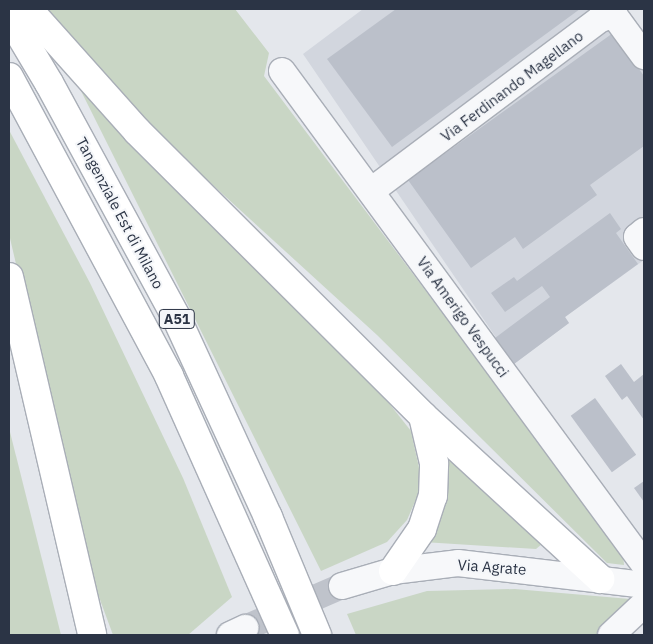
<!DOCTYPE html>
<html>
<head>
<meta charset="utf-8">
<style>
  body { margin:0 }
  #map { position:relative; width:653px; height:644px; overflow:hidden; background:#e4e7ec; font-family:"IBM Plex Sans",sans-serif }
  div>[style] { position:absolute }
  .built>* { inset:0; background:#d2d6de }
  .green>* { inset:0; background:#c9d6c5 }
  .building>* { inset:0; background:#bbc0ca; transform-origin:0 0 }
  .minor-tunnel>* { height:26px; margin-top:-13px; transform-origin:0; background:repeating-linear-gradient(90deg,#bfc3cb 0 26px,transparent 0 39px) }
  .roads { filter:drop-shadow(1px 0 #a9aeb7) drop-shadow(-1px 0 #a9aeb7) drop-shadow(0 1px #a9aeb7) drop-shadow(0 -1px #a9aeb7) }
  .minor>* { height:26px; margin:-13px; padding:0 13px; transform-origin:13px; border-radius:13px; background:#f7f8fa }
  .highway>* { height:28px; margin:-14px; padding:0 14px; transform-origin:14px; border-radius:14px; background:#fff }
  span { translate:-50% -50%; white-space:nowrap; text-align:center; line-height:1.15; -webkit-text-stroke:4px #f4f6f9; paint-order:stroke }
  .shield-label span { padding:1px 4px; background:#f4f6f9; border:1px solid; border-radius:4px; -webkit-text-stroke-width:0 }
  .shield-label { font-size:14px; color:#2b3445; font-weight:700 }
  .street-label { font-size:15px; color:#2b3445 }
  .frame { position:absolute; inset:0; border:10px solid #2b3445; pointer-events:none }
</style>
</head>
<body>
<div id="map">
  <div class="built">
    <div style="clip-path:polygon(363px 9px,627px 9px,644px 32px,644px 260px,565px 317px,569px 323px,514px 364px,303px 54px)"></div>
  </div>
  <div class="green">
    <div style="clip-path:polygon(42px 9px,235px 9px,269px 53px,264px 76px,623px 553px,624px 565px,607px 563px,377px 335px,181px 156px,65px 39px)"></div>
    <div style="clip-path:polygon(71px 71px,373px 383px,411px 431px,420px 472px,418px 495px,407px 520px,387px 542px,321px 571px)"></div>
    <div style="clip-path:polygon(9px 130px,90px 283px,183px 478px,232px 597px,188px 635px,113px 635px,85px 559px,9px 234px)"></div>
    <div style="clip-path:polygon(9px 428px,61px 635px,9px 635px)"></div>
    <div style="clip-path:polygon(445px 448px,542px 544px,536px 549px,423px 542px)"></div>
    <div style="clip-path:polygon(515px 589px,630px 599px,596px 635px,356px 635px,347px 614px,427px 591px)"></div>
  </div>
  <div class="building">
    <div style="clip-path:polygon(396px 9px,580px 9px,392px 147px,327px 59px)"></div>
    <div style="clip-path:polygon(613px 33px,644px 76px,644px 146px,590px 185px,597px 195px,523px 249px,515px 237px,471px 268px,408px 180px)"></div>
    <div style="clip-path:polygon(610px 213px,621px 229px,616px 233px,638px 264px,565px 317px,569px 323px,514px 364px,495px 338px,550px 297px,542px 286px,505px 312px,491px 293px,514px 277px,517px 281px)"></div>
    <div style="clip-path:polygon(621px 364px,634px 382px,644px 374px,644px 420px,627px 396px,622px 400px,605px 376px)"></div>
    <div style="left:595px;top:398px;width:70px;height:30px;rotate:54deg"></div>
    <div style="clip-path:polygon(644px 481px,644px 502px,634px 488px)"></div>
  </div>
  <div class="minor-tunnel">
    <div style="left:245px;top:628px;width:106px;rotate:-23.4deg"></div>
  </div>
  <div class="roads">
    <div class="minor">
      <div style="left:282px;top:71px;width:612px;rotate:53.71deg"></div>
      <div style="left:371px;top:191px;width:286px;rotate:-36.9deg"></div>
      <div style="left:600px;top:19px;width:15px;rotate:-16deg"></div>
      <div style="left:614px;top:15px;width:51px;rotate:53.8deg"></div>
      <div style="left:644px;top:231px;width:9px;rotate:139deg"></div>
      <div style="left:637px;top:237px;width:12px;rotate:55deg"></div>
      <div style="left:342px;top:586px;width:53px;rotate:-16.4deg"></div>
      <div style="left:393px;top:571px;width:65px;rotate:-7deg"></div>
      <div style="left:458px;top:563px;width:187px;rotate:6.7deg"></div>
      <div style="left:230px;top:635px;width:17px;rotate:-25deg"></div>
      <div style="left:611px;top:635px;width:45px;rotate:-43.2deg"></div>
    </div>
    <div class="highway">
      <div style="left:28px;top:9px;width:164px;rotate:48.2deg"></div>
      <div style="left:137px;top:131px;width:404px;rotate:44.9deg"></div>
      <div style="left:423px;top:416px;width:241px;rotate:42.6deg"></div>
      <div style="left:9px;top:16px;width:78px;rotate:59.2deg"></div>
      <div style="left:49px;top:83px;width:268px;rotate:61.5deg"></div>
      <div style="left:177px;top:319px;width:218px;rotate:65.3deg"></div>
      <div style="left:268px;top:517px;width:128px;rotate:67.4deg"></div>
      <div style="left:9px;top:77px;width:339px;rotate:61.8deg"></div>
      <div style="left:169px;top:376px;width:284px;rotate:65.9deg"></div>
      <div style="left:9px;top:277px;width:367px;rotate:76.9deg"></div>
      <div style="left:393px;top:571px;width:51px;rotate:-55.4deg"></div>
      <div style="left:422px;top:529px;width:35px;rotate:-72deg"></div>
      <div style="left:433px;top:496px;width:33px;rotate:-88deg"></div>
      <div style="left:434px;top:463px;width:48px;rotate:-103.2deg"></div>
    </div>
  </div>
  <div class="shield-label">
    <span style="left:177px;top:319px">A51</span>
  </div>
  <div class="street-label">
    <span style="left:512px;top:86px;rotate:-37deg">Via Ferdinando Magellano</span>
    <span style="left:120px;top:213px;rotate:62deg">Tangenziale Est di Milano</span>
    <span style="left:463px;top:317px;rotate:54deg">Via Amerigo Vespucci</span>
    <span style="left:492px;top:567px;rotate:4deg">Via Agrate</span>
  </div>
  <div class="frame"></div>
</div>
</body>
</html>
